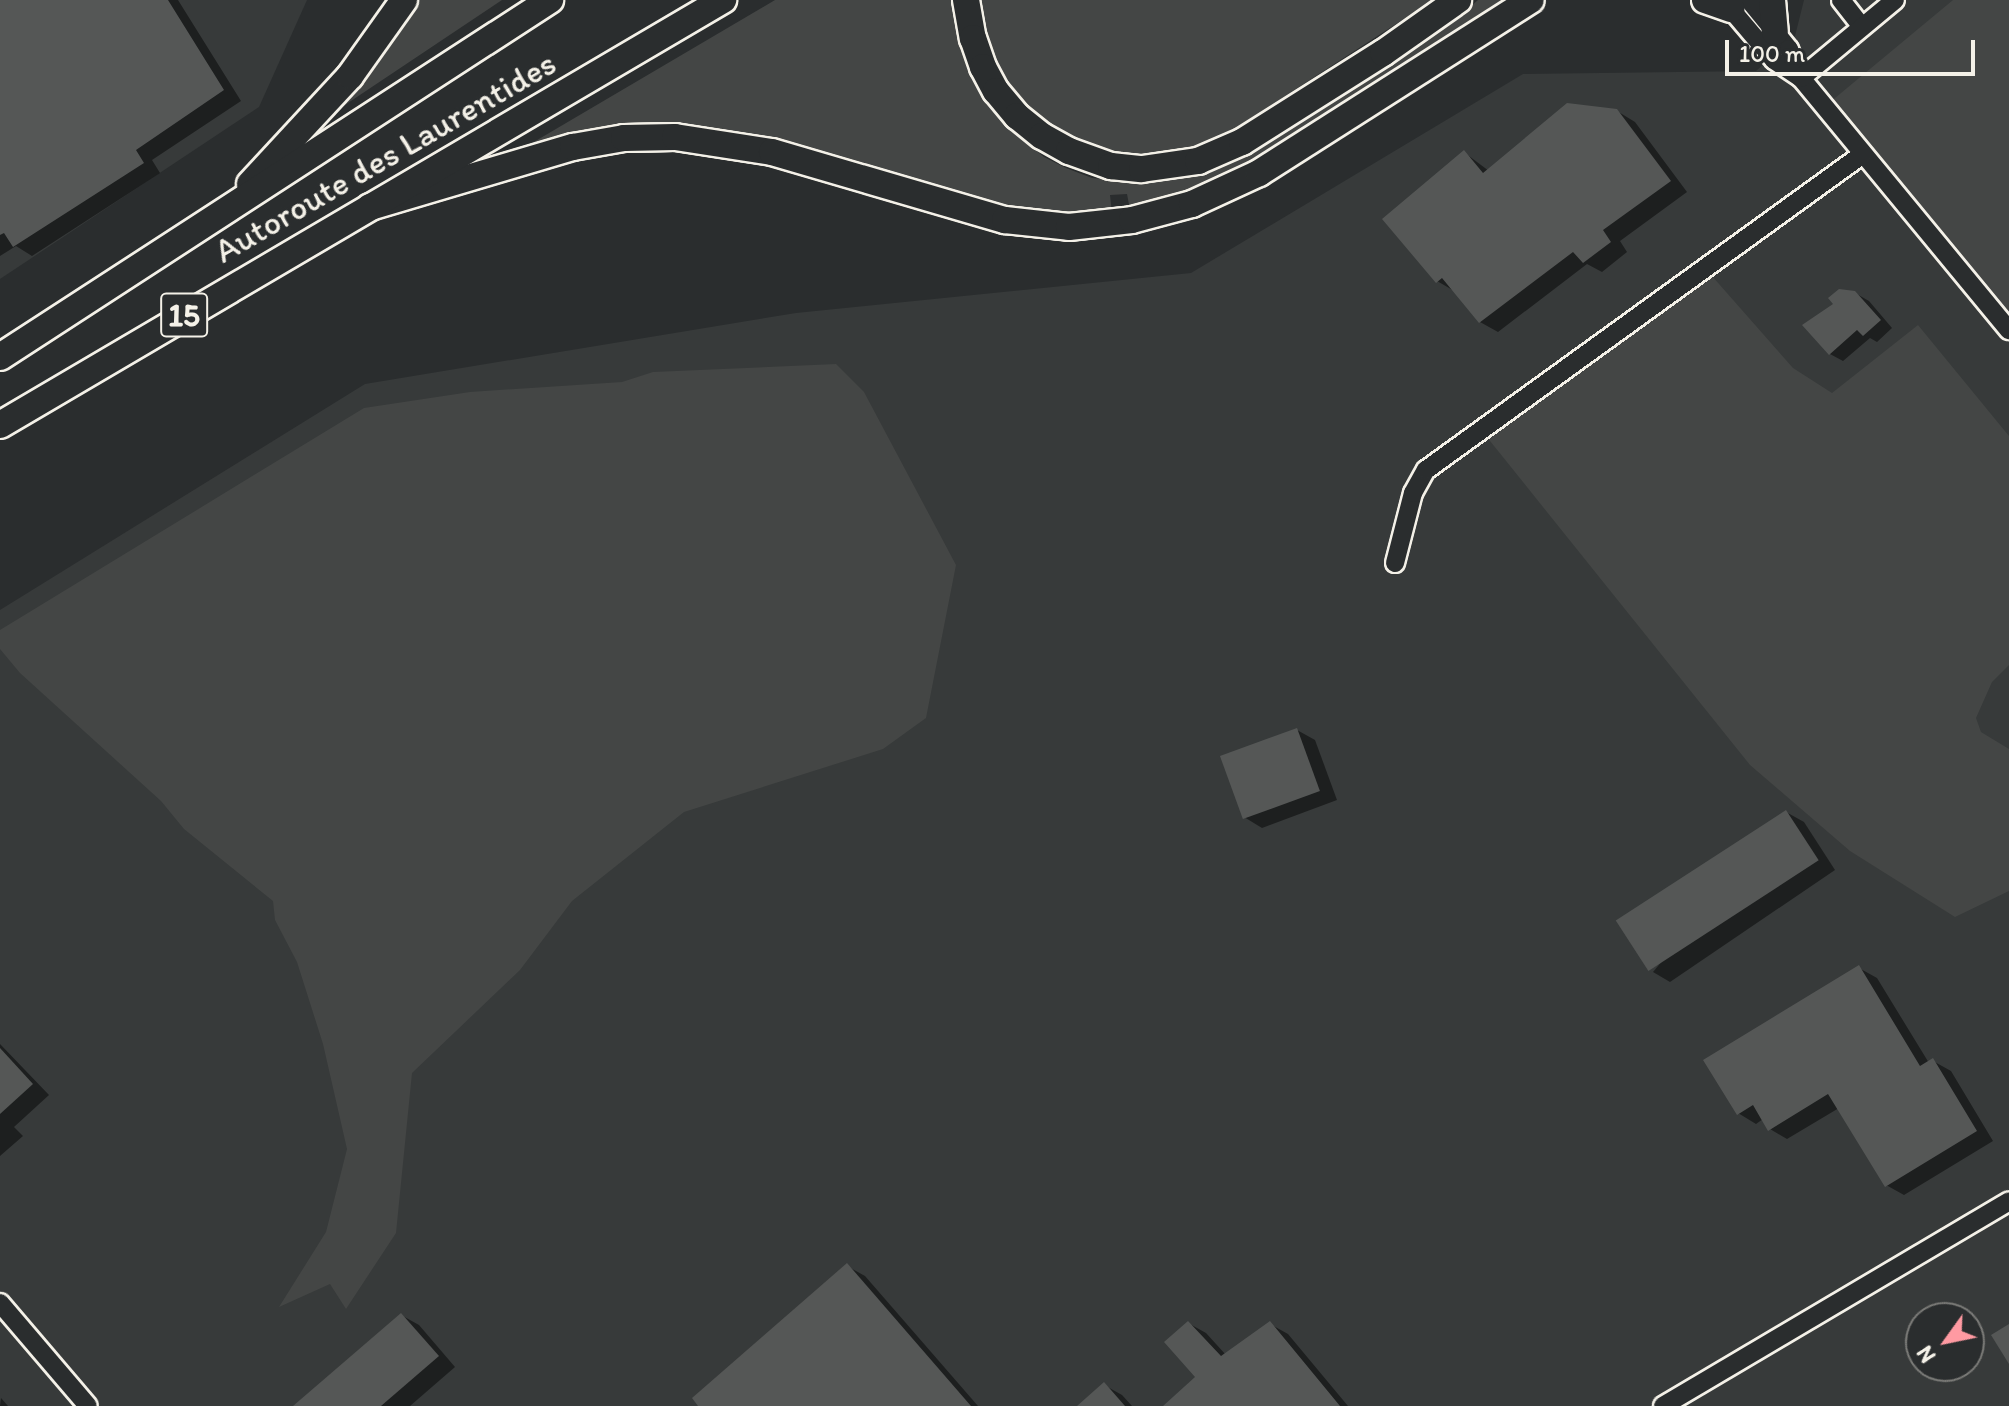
<!DOCTYPE html>
<html>
<head>
<meta charset="utf-8">
<style>
  body { margin:0 }
  #map { position:relative; width:2009px; height:1406px; overflow:hidden; background:#2a2d2e; font-family:Itim,sans-serif }
  div>[style] { position:absolute }
  .built>* { inset:0; background:#373a3a }
  .green>* { inset:0; background:#444645 }
  .shadow>* { inset:0; background:#0007 }
  .building>* { inset:0; background:#555756; transform-origin:0 0 }
  .roads { filter:drop-shadow(2px 0 #f4f1e8) drop-shadow(-2px 0 #f4f1e8) drop-shadow(0 2px #f4f1e8) drop-shadow(0 -2px #f4f1e8) }
  .minor>* { height:18px; margin:-9px; padding:0 9px; transform-origin:9px; border-radius:9px; background:#2a2d2e }
  .highway>* { height:26px; margin:-13px; padding:0 13px; transform-origin:13px; border-radius:13px; background:#2a2d2e }
  span { translate:-50% -50%; white-space:nowrap; text-align:center; line-height:1.15; -webkit-text-stroke:7px #2a2d2e; paint-order:stroke }
  .shield-label span { padding:2px 6px; background:#2a2d2e; border:2px solid; border-radius:6px; -webkit-text-stroke-width:0 }
  .shield-label { font-size:32px; color:#f4f1e8; font-weight:700 }
  .street-label { font-size:34px; color:#f4f1e8 }
  .north { position:absolute; left:1905px; top:1302px; width:80px; height:80px; box-sizing:border-box; background:#2a2d2e; border:2px solid #7b7b78; border-radius:50%; rotate:237deg; font-size:22px; font-weight:700; line-height:32px; text-align:center; color:#f4f1e8 }
  .north::after { content:''; display:block; margin:auto; width:28px; height:36px; background:#ff9aa2; clip-path:polygon(50% 0,100% 100%,50% 72%,0 100%) }
  .scale { position:absolute; left:1725px; top:40px; width:250px; height:36px; box-sizing:border-box; border:4px solid #f4f1e8; border-top:0; padding-left:10px; font-size:24px; line-height:28px; white-space:nowrap; color:#f4f1e8; -webkit-text-stroke:6px #2a2d2e; paint-order:stroke }
</style>
</head>
<body>
<div id="map">
  <div class="built">
    <div style="clip-path:polygon(0 0,307px 0,259px 107px,0 279px)"></div>
    <div style="clip-path:polygon(evenodd,1804px 0,2009px 0,2009px 1406px,0 1406px,0 610px,365px 384px,796px 313px,1191px 273px,1523px 74px,1756px 71px,1795px 36px,1804px 0,1921px 1318px,1969px 1318px,1969px 1366px,1921px 1366px,1921px 1318px)"></div>
  </div>
  <div class="green">
    <div style="clip-path:polygon(418px 0,502px 0,330px 115px,384px 53px)"></div>
    <div style="clip-path:polygon(775px 0,952px 0,964px 58px,975px 83px,1002px 122px,1044px 157px,1066px 168px,1092px 178px,1147px 183px,1201px 173px,1262px 142px,1448px 26px,1478px 0,1511px 0,1282px 146px,1202px 190px,1130px 210px,1127px 194px,1110px 195px,1112px 213px,1027px 212px,993px 205px,766px 138px,692px 126px,660px 124px,581px 134px,527px 146px)"></div>
    <div style="clip-path:polygon(978px 0,1433px 0,1219px 139px,1175px 154px,1128px 157px,1106px 154px,1060px 133px,1024px 107px,1004px 82px,993px 59px)"></div>
    <div style="clip-path:polygon(1953px 0,2009px 0,2009px 321px,1829px 103px)"></div>
    <div style="clip-path:polygon(1697px 274px,1712px 276px,1793px 368px,1832px 393px,1918px 325px,2009px 436px,2009px 665px,1992px 682px,1976px 718px,1981px 732px,2009px 749px,2009px 891px,1955px 917px,1850px 851px,1750px 765px,1486px 436px)"></div>
    <div style="clip-path:polygon(836px 364px,864px 392px,956px 565px,926px 718px,883px 749px,684px 812px,572px 901px,520px 970px,412px 1073px,396px 1233px,346px 1309px,330px 1284px,279px 1307px,326px 1232px,347px 1149px,323px 1044px,297px 962px,275px 920px,273px 901px,184px 829px,161px 801px,20px 673px,0 649px,0 630px,364px 408px,470px 392px,622px 382px,653px 372px)"></div>
  </div>
  <div class="shadow">
    <div style="clip-path:polygon(0 0,178px 0,241px 101px,152px 160px,160px 173px,32px 256px,16px 246px,0 256px)"></div>
    <div style="clip-path:polygon(1617px 111px,1635px 122px,1687px 192px,1620px 241px,1627px 252px,1602px 272px,1587px 264px,1498px 332px,1480px 322px,1456px 292px,1437px 281px,1465px 153px,1489px 171px)"></div>
    <div style="clip-path:polygon(1855px 293px,1869px 301px,1892px 328px,1877px 342px,1870px 338px,1843px 361px,1830px 354px,1805px 325px)"></div>
    <div style="clip-path:polygon(1297px 730px,1315px 740px,1337px 800px,1262px 828px,1244px 817px)"></div>
    <div style="clip-path:polygon(1786px 812px,1804px 822px,1835px 870px,1670px 982px,1653px 972px)"></div>
    <div style="clip-path:polygon(1859px 968px,1877px 978px,1929px 1063px,1933px 1061px,1951px 1071px,1993px 1141px,1904px 1195px,1886px 1185px,1839px 1108px,1787px 1139px,1770px 1129px,1763px 1119px,1756px 1124px,1738px 1113px)"></div>
    <div style="clip-path:polygon(0 1044px,49px 1095px,14px 1127px,23px 1136px,0 1156px)"></div>
    <div style="clip-path:polygon(847px 1266px,865px 1276px,978px 1406px,701px 1406px)"></div>
    <div style="clip-path:polygon(401px 1315px,419px 1325px,455px 1367px,410px 1406px,296px 1406px)"></div>
    <div style="clip-path:polygon(1188px 1323px,1206px 1333px,1226px 1355px,1270px 1324px,1288px 1334px,1348px 1406px,1166px 1406px,1198px 1377px)"></div>
    <div style="clip-path:polygon(1104px 1385px,1122px 1395px,1132px 1406px,1080px 1406px)"></div>
    <div style="clip-path:polygon(1px 1398px,8px 1406px,0 1406px)"></div>
  </div>
  <div class="building">
    <div style="clip-path:polygon(0 0,168px 0,224px 90px,136px 150px,144px 163px,13px 247px,4px 233px,0 235px)"></div>
    <div style="clip-path:polygon(1567px 103px,1617px 109px,1671px 181px,1603px 230px,1611px 242px,1583px 263px,1573px 252px,1479px 323px,1442px 278px,1436px 283px,1382px 219px,1464px 150px,1483px 173px)"></div>
    <div style="clip-path:polygon(1839px 289px,1855px 291px,1881px 320px,1863px 336px,1857px 330px,1829px 355px,1802px 325px,1833px 304px,1828px 298px)"></div>
    <div style="left:1297px;top:728px;width:67px;height:82px;rotate:70deg"></div>
    <div style="left:1786px;top:810px;width:60px;height:203px;rotate:57deg"></div>
    <div style="clip-path:polygon(1859px 965px,1920px 1066px,1933px 1058px,1977px 1131px,1885px 1187px,1828px 1094px,1768px 1131px,1753px 1105px,1737px 1115px,1703px 1060px)"></div>
    <div style="clip-path:polygon(0 1048px,33px 1084px,0 1114px)"></div>
    <div style="clip-path:polygon(847px 1263px,971px 1406px,698px 1406px,692px 1398px)"></div>
    <div style="clip-path:polygon(401px 1313px,439px 1356px,381px 1406px,293px 1406px)"></div>
    <div style="clip-path:polygon(1188px 1321px,1221px 1356px,1270px 1321px,1340px 1406px,1163px 1406px,1195px 1377px,1164px 1342px)"></div>
    <div style="clip-path:polygon(2009px 1324px,2009px 1364px,1991px 1335px)"></div>
    <div style="clip-path:polygon(1104px 1382px,1125px 1406px,1077px 1406px)"></div>
  </div>
  <div class="roads">
    <div class="minor">
      <div style="left:1749px;top:0;width:63px;rotate:50.8deg"></div>
      <div style="left:1789px;top:49px;width:31px;rotate:68deg"></div>
      <div style="left:1801px;top:78px;width:327px;rotate:50.5deg"></div>
      <div style="left:1841px;top:0;width:34px;rotate:52deg"></div>
      <div style="left:1724px;top:1px;width:77px;rotate:49.7deg"></div>
      <div style="left:1774px;top:60px;width:32px;rotate:34deg"></div>
      <div style="left:1801px;top:78px;width:122px;rotate:-39.7deg"></div>
      <div style="left:1395px;top:563px;width:72px;rotate:-75.6deg"></div>
      <div style="left:1413px;top:493px;width:26px;rotate:-61deg"></div>
      <div style="left:1426px;top:470px;width:539px;rotate:-35.87deg"></div>
      <div style="left:0;top:1303px;width:135px;rotate:49.5deg"></div>
      <div style="left:1663px;top:1406px;width:402px;rotate:-30.6deg"></div>
    </div>
    <div class="highway">
      <div style="left:966px;top:0;width:39px;rotate:80deg"></div>
      <div style="left:973px;top:38px;width:31px;rotate:71deg"></div>
      <div style="left:983px;top:67px;width:27px;rotate:62deg"></div>
      <div style="left:996px;top:91px;width:33px;rotate:50deg"></div>
      <div style="left:1017px;top:116px;width:32px;rotate:39deg"></div>
      <div style="left:1042px;top:136px;width:31px;rotate:29deg"></div>
      <div style="left:1069px;top:151px;width:45px;rotate:19.7deg"></div>
      <div style="left:1111px;top:166px;width:31px;rotate:6deg"></div>
      <div style="left:1142px;top:169px;width:57px;rotate:-8.1deg"></div>
      <div style="left:1198px;top:161px;width:48px;rotate:-23.4deg"></div>
      <div style="left:1242px;top:142px;width:167px;rotate:-32.3deg"></div>
      <div style="left:1383px;top:53px;width:92px;rotate:-35.2deg"></div>
      <div style="left:1705px;top:0;width:28px;rotate:19deg"></div>
      <div style="left:1772px;top:0;width:32px;rotate:85deg"></div>
      <div style="left:250px;top:184px;width:147px;rotate:-47.2deg"></div>
      <div style="left:350px;top:76px;width:93px;rotate:-54.6deg"></div>
      <div style="left:370px;top:207px;width:212px;rotate:-16.5deg"></div>
      <div style="left:573px;top:147px;width:52px;rotate:-10deg"></div>
      <div style="left:624px;top:138px;width:51px;rotate:-1.1deg"></div>
      <div style="left:675px;top:137px;width:98px;rotate:8.8deg"></div>
      <div style="left:772px;top:152px;width:243px;rotate:16.3deg"></div>
      <div style="left:1005px;top:220px;width:64px;rotate:6.2deg"></div>
      <div style="left:1069px;top:227px;width:63px;rotate:-6.3deg"></div>
      <div style="left:1132px;top:220px;width:62px;rotate:-14.9deg"></div>
      <div style="left:1192px;top:204px;width:74px;rotate:-24.8deg"></div>
      <div style="left:1259px;top:173px;width:322px;rotate:-32.5deg"></div>
      <div style="left:0;top:357px;width:656px;rotate:-32.99deg"></div>
      <div style="left:0;top:425px;width:839px;rotate:-30.45deg"></div>
    </div>
  </div>
  <div class="shield-label">
    <span style="left:184px;top:315px">15</span>
  </div>
  <div class="street-label">
    <span style="left:385px;top:157px;rotate:-30deg">Autoroute des Laurentides</span>
  </div>
  <div class="north">N</div>
  <div class="scale">100 m</div>
</div>
</body>
</html>
